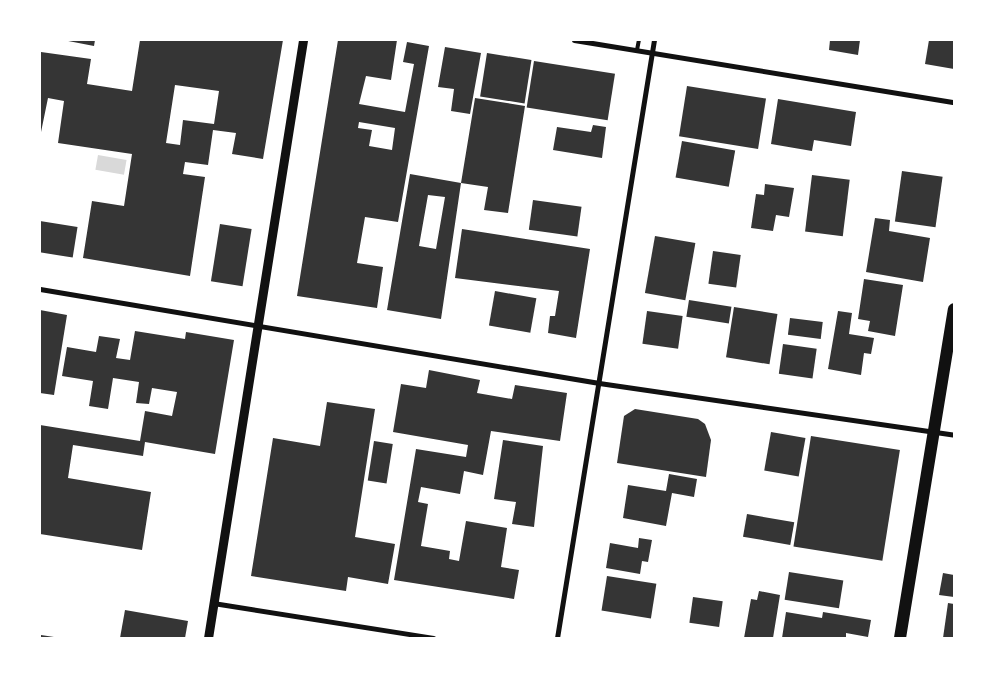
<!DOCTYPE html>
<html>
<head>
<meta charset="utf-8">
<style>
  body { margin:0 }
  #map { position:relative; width:994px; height:678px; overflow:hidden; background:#fff; font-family:Raleway,sans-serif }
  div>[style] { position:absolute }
  .water>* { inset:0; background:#d9d9d9; transform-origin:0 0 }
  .building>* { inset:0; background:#353535; transform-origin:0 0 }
  .service>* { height:4px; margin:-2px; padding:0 2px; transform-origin:2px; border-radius:2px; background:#111 }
  .minor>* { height:5px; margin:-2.5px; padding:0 2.5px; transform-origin:2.5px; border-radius:2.5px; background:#111 }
  .tertiary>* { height:9px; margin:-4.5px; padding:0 4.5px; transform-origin:4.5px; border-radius:4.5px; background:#111 }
  .primary>* { height:12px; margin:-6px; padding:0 6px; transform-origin:6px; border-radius:6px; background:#111 }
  span { translate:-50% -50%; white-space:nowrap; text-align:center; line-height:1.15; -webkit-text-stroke:4.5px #fff; paint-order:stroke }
  .frame { position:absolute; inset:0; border:41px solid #fff; pointer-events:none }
</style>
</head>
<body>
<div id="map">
  <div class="water">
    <div style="left:98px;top:155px;width:29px;height:15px;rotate:10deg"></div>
  </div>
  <div class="building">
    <div style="clip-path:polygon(63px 40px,95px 40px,94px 46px)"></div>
    <div style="clip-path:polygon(evenodd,140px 40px,283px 40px,263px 159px,232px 154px,236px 133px,213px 130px,208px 165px,185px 162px,183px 174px,205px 177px,190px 276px,83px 258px,92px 201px,124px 206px,132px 154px,58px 143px,64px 101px,48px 98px,40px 137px,41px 52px,91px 59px,87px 84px,132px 91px,140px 40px,175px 85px,219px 91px,214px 124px,183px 120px,180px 145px,166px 143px,175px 85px)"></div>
    <div style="clip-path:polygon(evenodd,338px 40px,397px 40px,391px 80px,366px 76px,359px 104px,405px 112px,414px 64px,403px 62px,407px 42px,429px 46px,398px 222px,365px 217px,357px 263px,383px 267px,377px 308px,297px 296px,338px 40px,359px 122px,395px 128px,392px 150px,369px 146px,372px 130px,358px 128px,359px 122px)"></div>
    <div style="clip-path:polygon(830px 40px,860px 40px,858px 55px,829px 50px)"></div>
    <div style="clip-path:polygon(929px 40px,954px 40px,954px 69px,925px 64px)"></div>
    <div style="clip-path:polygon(445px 47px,481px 53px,470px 114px,451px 111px,454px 89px,438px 87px)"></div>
    <div style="left:487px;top:53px;width:45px;height:44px;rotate:9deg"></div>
    <div style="left:534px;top:61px;width:82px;height:47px;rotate:9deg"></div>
    <div style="left:687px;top:86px;width:80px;height:51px;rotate:9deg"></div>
    <div style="clip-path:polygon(475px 98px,525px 106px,508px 213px,484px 210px,488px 187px,461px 183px)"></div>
    <div style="clip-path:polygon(778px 99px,856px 112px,851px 146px,814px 140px,812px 151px,771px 144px)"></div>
    <div style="clip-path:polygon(593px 125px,606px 127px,602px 158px,553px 150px,557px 127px,591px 132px)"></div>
    <div style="left:682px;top:141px;width:54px;height:37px;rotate:10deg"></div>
    <div style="left:902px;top:171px;width:41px;height:51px;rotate:8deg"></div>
    <div style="clip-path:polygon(evenodd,410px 174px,461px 183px,441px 319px,387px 310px,410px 174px,428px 195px,445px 197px,436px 249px,419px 246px,428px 195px)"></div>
    <div style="left:812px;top:175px;width:38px;height:57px;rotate:7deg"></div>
    <div style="clip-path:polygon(765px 184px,794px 188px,789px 217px,776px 215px,773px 231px,751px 228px,756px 194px,764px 195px)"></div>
    <div style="left:533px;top:200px;width:49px;height:30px;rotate:8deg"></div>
    <div style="clip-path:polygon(875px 218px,890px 220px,889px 231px,930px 238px,923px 282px,866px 272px)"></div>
    <div style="left:40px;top:221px;width:38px;height:31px;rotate:9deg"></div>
    <div style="left:220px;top:224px;width:32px;height:58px;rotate:9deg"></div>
    <div style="clip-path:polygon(462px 229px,590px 249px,576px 338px,548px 333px,550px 316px,555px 316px,559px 291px,455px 278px)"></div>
    <div style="left:655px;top:236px;width:41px;height:58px;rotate:10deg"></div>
    <div style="left:713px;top:251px;width:28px;height:33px;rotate:8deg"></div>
    <div style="clip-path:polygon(864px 279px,903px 285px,895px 336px,868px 331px,870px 321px,858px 319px)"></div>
    <div style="left:495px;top:291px;width:42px;height:35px;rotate:10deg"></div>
    <div style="left:689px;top:300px;width:43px;height:17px;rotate:9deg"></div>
    <div style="left:734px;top:307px;width:44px;height:51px;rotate:9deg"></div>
    <div style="clip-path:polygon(40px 310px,67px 315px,54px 395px,40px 393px)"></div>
    <div style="left:647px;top:311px;width:36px;height:33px;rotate:8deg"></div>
    <div style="clip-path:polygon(838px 311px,852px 313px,849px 334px,874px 338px,871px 354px,864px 353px,861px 375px,828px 369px)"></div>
    <div style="left:790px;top:318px;width:33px;height:17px;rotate:7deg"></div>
    <div style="clip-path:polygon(135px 331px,185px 339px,186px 332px,234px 340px,215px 454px,145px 442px,143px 456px,73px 445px,68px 478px,151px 492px,142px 550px,40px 534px,40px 425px,140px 441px,145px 411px,172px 416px,177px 392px,152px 388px,149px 404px,136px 403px,139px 382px,113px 378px,108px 409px,89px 406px,93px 381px,62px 376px,67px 347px,96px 352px,99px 336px,120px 339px,116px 358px,130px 360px)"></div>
    <div style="left:783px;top:344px;width:34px;height:30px;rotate:8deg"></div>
    <div style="clip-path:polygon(429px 370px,480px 380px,477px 393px,512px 399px,515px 385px,567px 393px,560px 441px,491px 431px,483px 475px,464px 471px,460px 494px,421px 487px,418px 502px,428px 504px,421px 546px,450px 551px,449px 559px,459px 561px,466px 521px,507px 528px,501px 567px,519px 570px,514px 599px,394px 580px,416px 449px,466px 457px,468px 445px,393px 432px,401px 384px,426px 388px)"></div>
    <div style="clip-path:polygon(327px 402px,375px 409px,355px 537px,395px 544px,388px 584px,348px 577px,346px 591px,251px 576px,273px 438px,320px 446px)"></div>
    <div style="clip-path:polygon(635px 409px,698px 419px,705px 424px,711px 440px,706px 477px,617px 463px,624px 416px)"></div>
    <div style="left:771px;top:432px;width:35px;height:39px;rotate:10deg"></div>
    <div style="left:811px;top:436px;width:90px;height:112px;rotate:9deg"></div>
    <div style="clip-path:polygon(503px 440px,543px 446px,534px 527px,512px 524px,516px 502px,494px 499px)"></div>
    <div style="left:374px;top:441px;width:19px;height:40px;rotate:9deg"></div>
    <div style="clip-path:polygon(669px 474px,697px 479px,694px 497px,672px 493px,666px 526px,623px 518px,628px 485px,666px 491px)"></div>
    <div style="left:747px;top:514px;width:48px;height:23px;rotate:10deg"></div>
    <div style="clip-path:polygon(639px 538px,652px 540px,648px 562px,642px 561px,640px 574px,606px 568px,610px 543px,638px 548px)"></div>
    <div style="left:789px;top:572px;width:55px;height:28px;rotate:9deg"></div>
    <div style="clip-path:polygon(943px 573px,954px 575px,954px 597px,939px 595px)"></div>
    <div style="left:607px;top:576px;width:50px;height:35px;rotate:9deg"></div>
    <div style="clip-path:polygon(759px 591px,780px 595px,773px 638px,744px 638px,751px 599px,757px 600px)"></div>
    <div style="left:693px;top:597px;width:30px;height:26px;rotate:8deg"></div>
    <div style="clip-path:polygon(948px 603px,954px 604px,954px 638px,943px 638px)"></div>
    <div style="clip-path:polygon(125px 610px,188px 621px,185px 638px,120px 638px)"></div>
    <div style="clip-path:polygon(786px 612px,822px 618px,823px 612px,871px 620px,868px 637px,846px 633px,846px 638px,782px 638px)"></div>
    <div style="clip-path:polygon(41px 635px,54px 637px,54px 638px,40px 638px)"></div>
  </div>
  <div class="service">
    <div style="left:637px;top:50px;width:10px;rotate:-79deg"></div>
  </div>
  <div class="minor">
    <div style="left:574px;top:40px;width:385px;rotate:9.3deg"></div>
    <div style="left:40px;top:289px;width:567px;rotate:9.55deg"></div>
    <div style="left:599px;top:383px;width:359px;rotate:8.3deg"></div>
    <div style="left:213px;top:603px;width:223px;rotate:9deg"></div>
    <div style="left:557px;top:638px;width:606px;rotate:-80.79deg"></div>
  </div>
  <div class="tertiary">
    <div style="left:208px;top:638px;width:605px;rotate:-80.97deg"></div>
  </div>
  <div class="primary">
    <div style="left:900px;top:638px;width:333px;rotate:-80.7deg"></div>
  </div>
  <div class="frame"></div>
</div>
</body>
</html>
